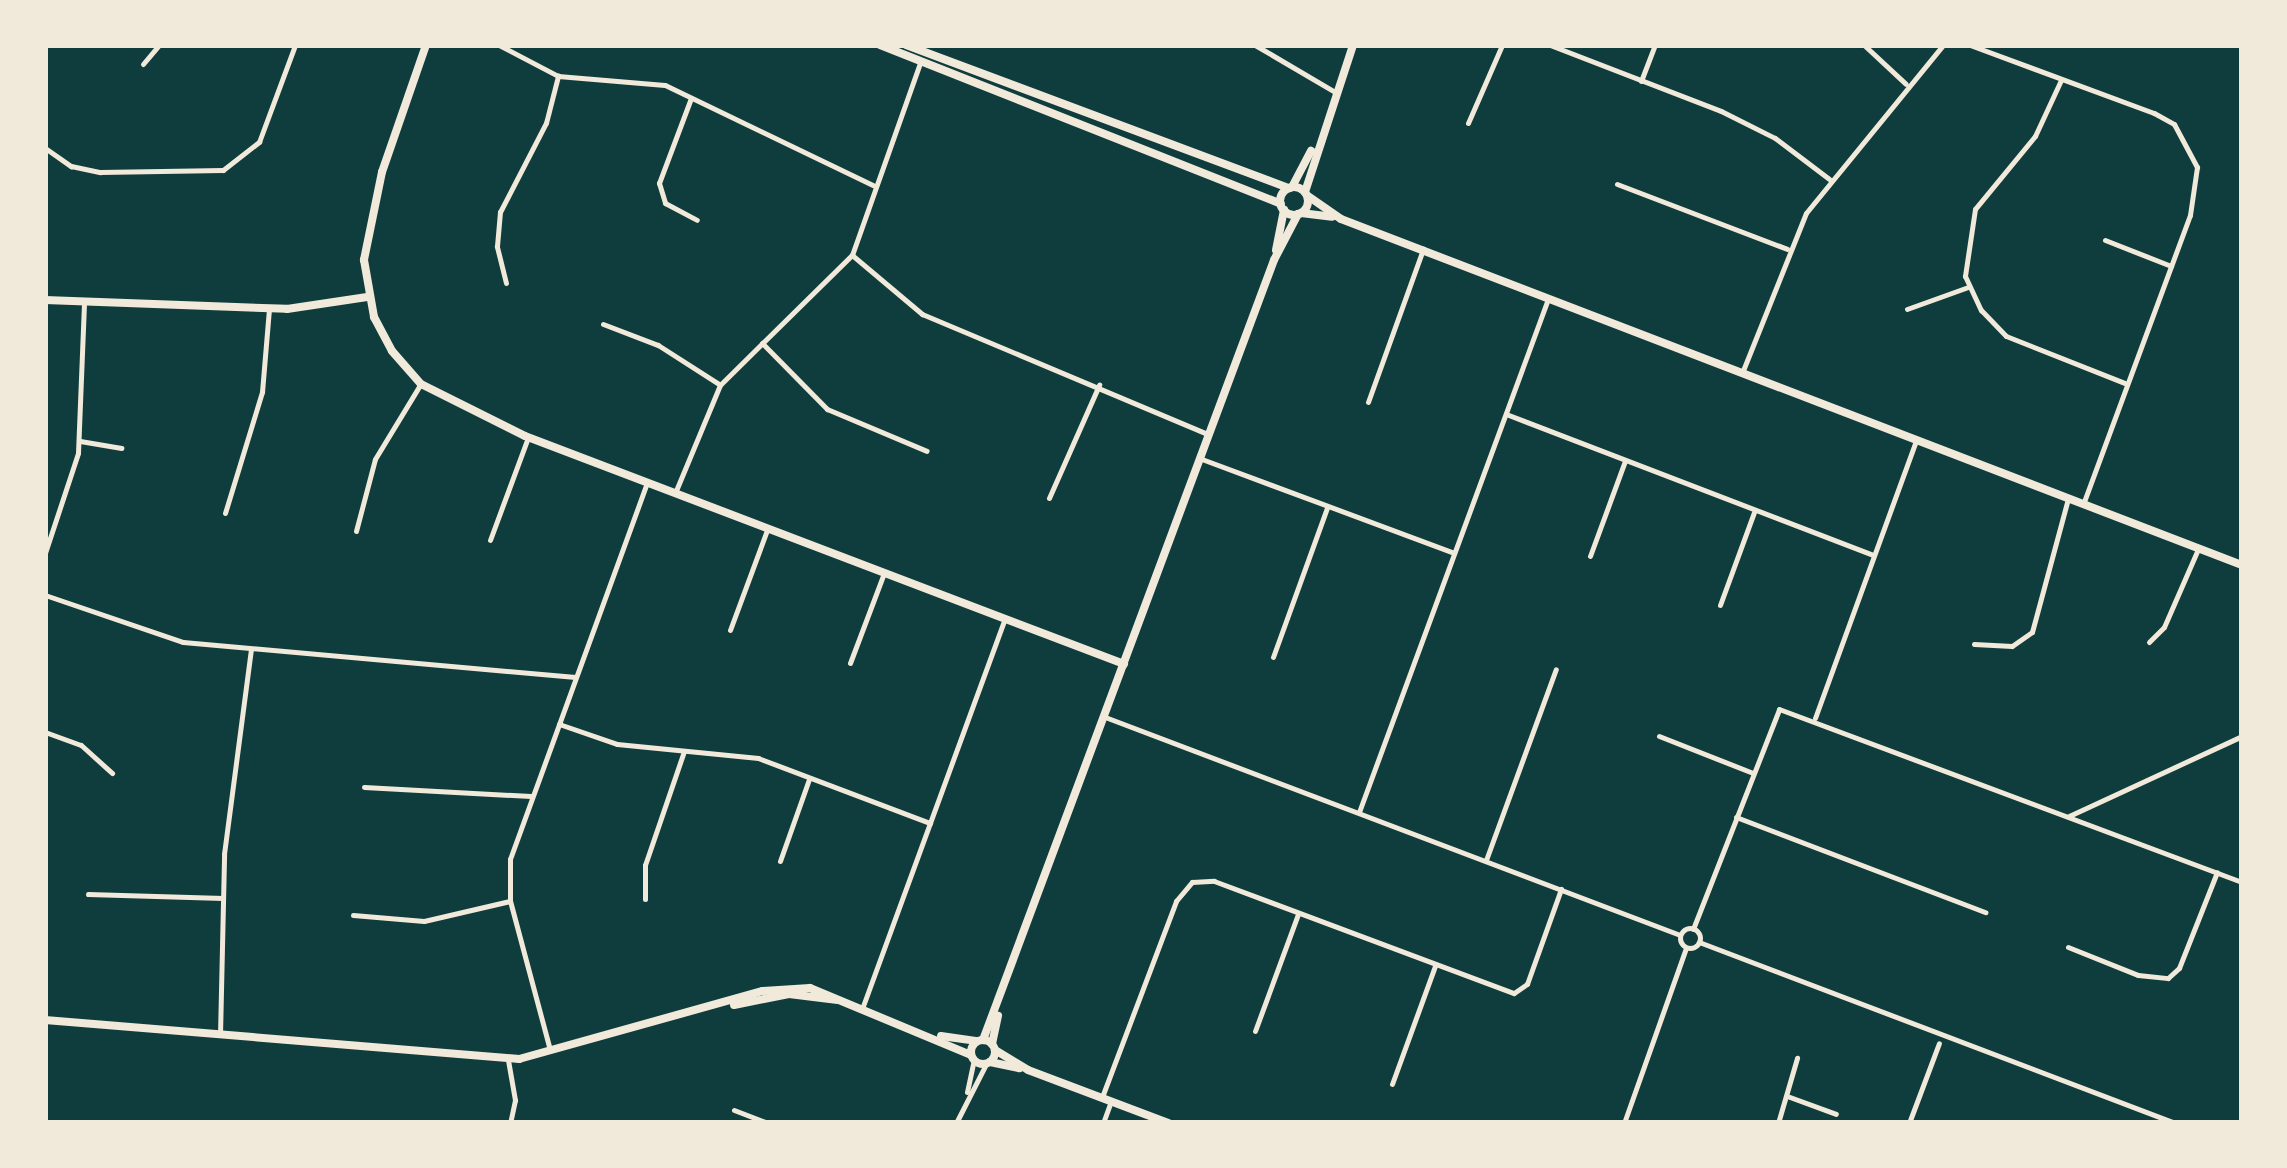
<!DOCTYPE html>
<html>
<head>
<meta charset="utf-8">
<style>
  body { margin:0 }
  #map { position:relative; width:2287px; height:1168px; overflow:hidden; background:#0f3d3e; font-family:Lato,sans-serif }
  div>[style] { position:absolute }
  .minor>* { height:5px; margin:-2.5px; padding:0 2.5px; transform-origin:2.5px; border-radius:2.5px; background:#f1e9da }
  .minor>.ring { margin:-2.5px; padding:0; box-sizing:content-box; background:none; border:5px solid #f1e9da; border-radius:50% }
  .tertiary>* { height:8px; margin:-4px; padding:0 4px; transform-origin:4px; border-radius:4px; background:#f1e9da }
  .tertiary>.ring { margin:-4px; padding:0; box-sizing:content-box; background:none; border:8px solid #f1e9da; border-radius:50% }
  .secondary>* { height:8px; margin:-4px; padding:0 4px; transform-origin:4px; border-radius:4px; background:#f1e9da }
  .secondary>.ring { margin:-4px; padding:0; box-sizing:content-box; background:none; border:8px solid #f1e9da; border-radius:50% }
  span { translate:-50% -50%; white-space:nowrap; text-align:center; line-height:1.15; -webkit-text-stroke:10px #f1e9da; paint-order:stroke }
  .frame { position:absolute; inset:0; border:48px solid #f1e9da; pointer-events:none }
</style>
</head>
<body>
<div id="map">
  <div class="minor">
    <div style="left:499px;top:45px;width:67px;rotate:27.7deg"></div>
    <div style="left:558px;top:76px;width:107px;rotate:4.8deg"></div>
    <div style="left:665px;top:85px;width:231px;rotate:25.7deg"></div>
    <div style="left:1255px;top:45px;width:93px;rotate:30.4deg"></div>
    <div style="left:1550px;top:45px;width:183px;rotate:21.1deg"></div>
    <div style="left:1721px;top:111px;width:60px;rotate:26.6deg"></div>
    <div style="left:1775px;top:138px;width:68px;rotate:37.2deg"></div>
    <div style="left:1864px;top:45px;width:57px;rotate:42.9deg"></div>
    <div style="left:1970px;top:45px;width:196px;rotate:20.3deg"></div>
    <div style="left:2154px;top:113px;width:23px;rotate:29deg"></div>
    <div style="left:2174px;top:124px;width:49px;rotate:61.9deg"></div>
    <div style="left:2197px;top:167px;width:49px;rotate:98.3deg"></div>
    <div style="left:2190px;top:215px;width:309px;rotate:110.3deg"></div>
    <div style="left:143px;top:64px;width:25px;rotate:-50deg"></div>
    <div style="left:2061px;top:80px;width:62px;rotate:114.9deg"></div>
    <div style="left:2035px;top:136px;width:94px;rotate:129.4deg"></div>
    <div style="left:1975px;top:209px;width:68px;rotate:98.5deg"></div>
    <div style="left:1965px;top:276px;width:38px;rotate:65deg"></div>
    <div style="left:1981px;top:310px;width:36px;rotate:46deg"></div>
    <div style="left:2006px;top:336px;width:130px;rotate:21.6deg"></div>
    <div style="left:1641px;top:81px;width:39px;rotate:-69deg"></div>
    <div style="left:691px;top:98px;width:91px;rotate:110.6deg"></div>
    <div style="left:659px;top:183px;width:21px;rotate:73deg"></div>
    <div style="left:665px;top:203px;width:36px;rotate:28deg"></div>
    <div style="left:1468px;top:123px;width:85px;rotate:-66.4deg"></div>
    <div style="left:45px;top:148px;width:32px;rotate:35deg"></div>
    <div style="left:71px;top:166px;width:30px;rotate:12deg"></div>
    <div style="left:100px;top:172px;width:123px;rotate:-0.9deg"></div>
    <div style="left:223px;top:170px;width:46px;rotate:-37.9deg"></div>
    <div style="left:259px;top:142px;width:103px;rotate:-69.6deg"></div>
    <div style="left:1617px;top:184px;width:182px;rotate:20.9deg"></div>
    <div style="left:2105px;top:240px;width:71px;rotate:21.5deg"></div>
    <div style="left:852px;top:255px;width:92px;rotate:40.1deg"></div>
    <div style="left:922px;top:314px;width:310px;rotate:22.8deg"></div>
    <div style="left:506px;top:283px;width:38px;rotate:-104deg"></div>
    <div style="left:497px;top:246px;width:34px;rotate:-85deg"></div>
    <div style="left:500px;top:212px;width:100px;rotate:-62.7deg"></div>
    <div style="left:546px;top:123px;width:49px;rotate:-75.7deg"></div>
    <div style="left:1907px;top:309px;width:65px;rotate:-19.8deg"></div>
    <div style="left:603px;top:324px;width:59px;rotate:20.9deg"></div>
    <div style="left:658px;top:345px;width:72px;rotate:32.6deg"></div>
    <div style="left:762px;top:343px;width:93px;rotate:45.4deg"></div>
    <div style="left:827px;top:409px;width:108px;rotate:22.8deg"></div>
    <div style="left:1742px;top:373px;width:172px;rotate:-68.2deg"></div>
    <div style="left:1806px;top:213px;width:217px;rotate:-50.8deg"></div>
    <div style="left:1368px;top:402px;width:163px;rotate:-70.2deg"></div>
    <div style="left:1506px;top:414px;width:393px;rotate:21deg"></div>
    <div style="left:80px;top:441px;width:42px;rotate:9.7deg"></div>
    <div style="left:1199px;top:458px;width:272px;rotate:20.4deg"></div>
    <div style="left:675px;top:493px;width:117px;rotate:-67.4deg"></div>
    <div style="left:720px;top:385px;width:185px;rotate:-44.6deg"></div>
    <div style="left:852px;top:255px;width:204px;rotate:-70.5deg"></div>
    <div style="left:1049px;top:498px;width:124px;rotate:-66.1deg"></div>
    <div style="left:225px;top:513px;width:127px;rotate:-73deg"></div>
    <div style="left:262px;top:392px;width:84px;rotate:-85.2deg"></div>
    <div style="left:356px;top:531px;width:74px;rotate:-75.2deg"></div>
    <div style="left:375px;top:459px;width:87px;rotate:-58.7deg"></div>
    <div style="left:490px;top:540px;width:110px;rotate:-69.7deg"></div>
    <div style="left:45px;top:553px;width:105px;rotate:-71.7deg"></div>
    <div style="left:78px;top:453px;width:152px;rotate:-87.7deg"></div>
    <div style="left:1590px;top:556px;width:101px;rotate:-69.8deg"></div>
    <div style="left:45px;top:595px;width:146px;rotate:18.8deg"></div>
    <div style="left:183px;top:642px;width:394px;rotate:5.1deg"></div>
    <div style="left:1720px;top:605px;width:99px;rotate:-69.9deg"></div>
    <div style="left:730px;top:630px;width:107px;rotate:-69.7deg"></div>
    <div style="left:2149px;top:642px;width:21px;rotate:-45deg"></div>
    <div style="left:2164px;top:627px;width:85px;rotate:-66.4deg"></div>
    <div style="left:1974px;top:644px;width:38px;rotate:3deg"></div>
    <div style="left:2012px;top:646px;width:24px;rotate:-35deg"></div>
    <div style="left:2032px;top:632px;width:138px;rotate:-74.9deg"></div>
    <div style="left:1273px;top:657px;width:158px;rotate:-70.1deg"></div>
    <div style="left:850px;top:663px;width:96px;rotate:-69.3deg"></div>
    <div style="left:1105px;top:717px;width:615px;rotate:20.76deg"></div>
    <div style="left:1815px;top:718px;width:295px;rotate:-70deg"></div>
    <div style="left:559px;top:724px;width:61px;rotate:19deg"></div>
    <div style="left:617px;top:744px;width:142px;rotate:5.7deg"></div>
    <div style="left:758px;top:758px;width:184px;rotate:20.7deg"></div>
    <div style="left:45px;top:732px;width:38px;rotate:20deg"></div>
    <div style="left:81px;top:745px;width:42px;rotate:42.1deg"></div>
    <div style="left:1659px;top:736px;width:101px;rotate:21.5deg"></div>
    <div style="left:364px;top:787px;width:167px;rotate:3.1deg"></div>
    <div style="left:1359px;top:812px;width:547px;rotate:-69.78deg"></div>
    <div style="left:2069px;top:816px;width:191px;rotate:-24.8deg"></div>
    <div style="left:1736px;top:817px;width:267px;rotate:20.9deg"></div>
    <div style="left:1486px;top:860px;width:203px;rotate:-69.9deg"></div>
    <div style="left:780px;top:861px;width:87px;rotate:-70.5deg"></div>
    <div style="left:88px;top:894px;width:135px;rotate:1.7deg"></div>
    <div style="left:645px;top:899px;width:34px;rotate:-90deg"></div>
    <div style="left:645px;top:865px;width:120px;rotate:-71.1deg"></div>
    <div style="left:353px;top:915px;width:71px;rotate:4.8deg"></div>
    <div style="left:424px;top:921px;width:88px;rotate:-13.1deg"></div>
    <div class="ring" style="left:1680px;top:928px;width:15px;height:15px"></div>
    <div style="left:1693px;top:929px;width:236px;rotate:-68.6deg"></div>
    <div style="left:1779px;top:709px;width:494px;rotate:20.5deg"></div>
    <div style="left:1699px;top:942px;width:509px;rotate:20.82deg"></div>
    <div style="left:2068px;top:947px;width:75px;rotate:21.8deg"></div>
    <div style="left:2138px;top:975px;width:30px;rotate:6deg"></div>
    <div style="left:2168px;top:978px;width:15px;rotate:-42deg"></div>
    <div style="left:2179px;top:968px;width:103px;rotate:-68.4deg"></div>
    <div style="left:863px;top:1006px;width:411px;rotate:-69.9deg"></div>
    <div style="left:1255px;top:1031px;width:125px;rotate:-69.8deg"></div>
    <div style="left:220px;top:1035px;width:181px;rotate:-88.7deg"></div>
    <div style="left:224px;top:854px;width:206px;rotate:-82.5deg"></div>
    <div style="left:550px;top:1050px;width:154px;rotate:-105deg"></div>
    <div style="left:510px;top:901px;width:42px;rotate:-90deg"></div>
    <div style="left:510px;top:859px;width:401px;rotate:-70deg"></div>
    <div style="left:508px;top:1060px;width:41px;rotate:80.1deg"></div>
    <div style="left:515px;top:1100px;width:24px;rotate:102deg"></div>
    <div style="left:1392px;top:1084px;width:126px;rotate:-70deg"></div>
    <div style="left:967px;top:1092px;width:34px;rotate:-78deg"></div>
    <div style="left:1787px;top:1096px;width:52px;rotate:20.2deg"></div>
    <div style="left:1102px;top:1097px;width:210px;rotate:-69.3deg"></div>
    <div style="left:1176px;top:901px;width:25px;rotate:-50deg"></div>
    <div style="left:1192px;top:882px;width:22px;rotate:-3deg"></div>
    <div style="left:1214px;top:881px;width:320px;rotate:20.5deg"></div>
    <div style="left:1514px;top:993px;width:16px;rotate:-35deg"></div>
    <div style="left:1527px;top:984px;width:101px;rotate:-70.3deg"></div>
    <div style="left:734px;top:1110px;width:36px;rotate:21deg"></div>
    <div style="left:956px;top:1123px;width:66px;rotate:-63deg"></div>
    <div style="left:1103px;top:1123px;width:23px;rotate:-70deg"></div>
    <div style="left:1624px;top:1123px;width:186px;rotate:-70.5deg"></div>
    <div style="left:1778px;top:1123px;width:68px;rotate:-73.7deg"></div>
    <div style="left:1909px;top:1123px;width:85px;rotate:-69.4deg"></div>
  </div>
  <div class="tertiary">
    <div style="left:426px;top:45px;width:134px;rotate:109.1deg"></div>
    <div style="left:382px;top:172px;width:90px;rotate:101.6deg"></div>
    <div style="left:364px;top:260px;width:58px;rotate:80deg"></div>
    <div style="left:374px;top:317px;width:38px;rotate:62deg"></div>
    <div style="left:392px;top:351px;width:44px;rotate:48.7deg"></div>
    <div style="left:421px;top:384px;width:116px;rotate:26.6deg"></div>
    <div style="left:525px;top:436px;width:641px;rotate:20.84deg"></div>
    <div style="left:1292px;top:187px;width:41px;rotate:-62.2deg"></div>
    <div style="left:1305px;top:192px;width:155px;rotate:-71.9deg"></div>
    <div style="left:1276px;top:250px;width:41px;rotate:-78.7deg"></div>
    <div style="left:45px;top:300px;width:242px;rotate:2.1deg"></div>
    <div style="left:287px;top:309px;width:81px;rotate:-8.5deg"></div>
    <div style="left:734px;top:1005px;width:56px;rotate:-11.3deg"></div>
    <div style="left:789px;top:994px;width:49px;rotate:7deg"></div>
    <div style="left:45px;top:1020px;width:476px;rotate:4.7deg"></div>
    <div style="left:519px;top:1059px;width:253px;rotate:-15.6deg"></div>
    <div style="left:763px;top:991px;width:47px;rotate:-3.7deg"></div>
    <div style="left:810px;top:988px;width:174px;rotate:22.6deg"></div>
    <div style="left:941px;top:1036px;width:35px;rotate:8deg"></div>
    <div class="ring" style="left:971px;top:1040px;width:16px;height:16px"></div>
    <div style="left:983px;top:1040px;width:833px;rotate:-69.54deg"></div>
    <div style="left:1274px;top:260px;width:52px;rotate:-62.4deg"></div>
    <div style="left:992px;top:1044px;width:29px;rotate:-78deg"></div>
    <div style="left:995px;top:1050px;width:39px;rotate:31deg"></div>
    <div style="left:1028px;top:1070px;width:150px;rotate:20.7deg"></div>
    <div style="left:990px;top:1062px;width:30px;rotate:12deg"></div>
  </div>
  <div class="secondary">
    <div style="left:880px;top:45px;width:431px;rotate:21.6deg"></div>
    <div style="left:906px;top:45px;width:409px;rotate:20.5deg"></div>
    <div class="ring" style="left:1280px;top:187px;width:20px;height:20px"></div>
    <div style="left:1308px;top:196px;width:40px;rotate:34.9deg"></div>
    <div style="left:1341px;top:219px;width:965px;rotate:21.01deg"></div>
    <div style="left:1301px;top:213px;width:31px;rotate:7deg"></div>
  </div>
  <div class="frame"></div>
</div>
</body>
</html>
